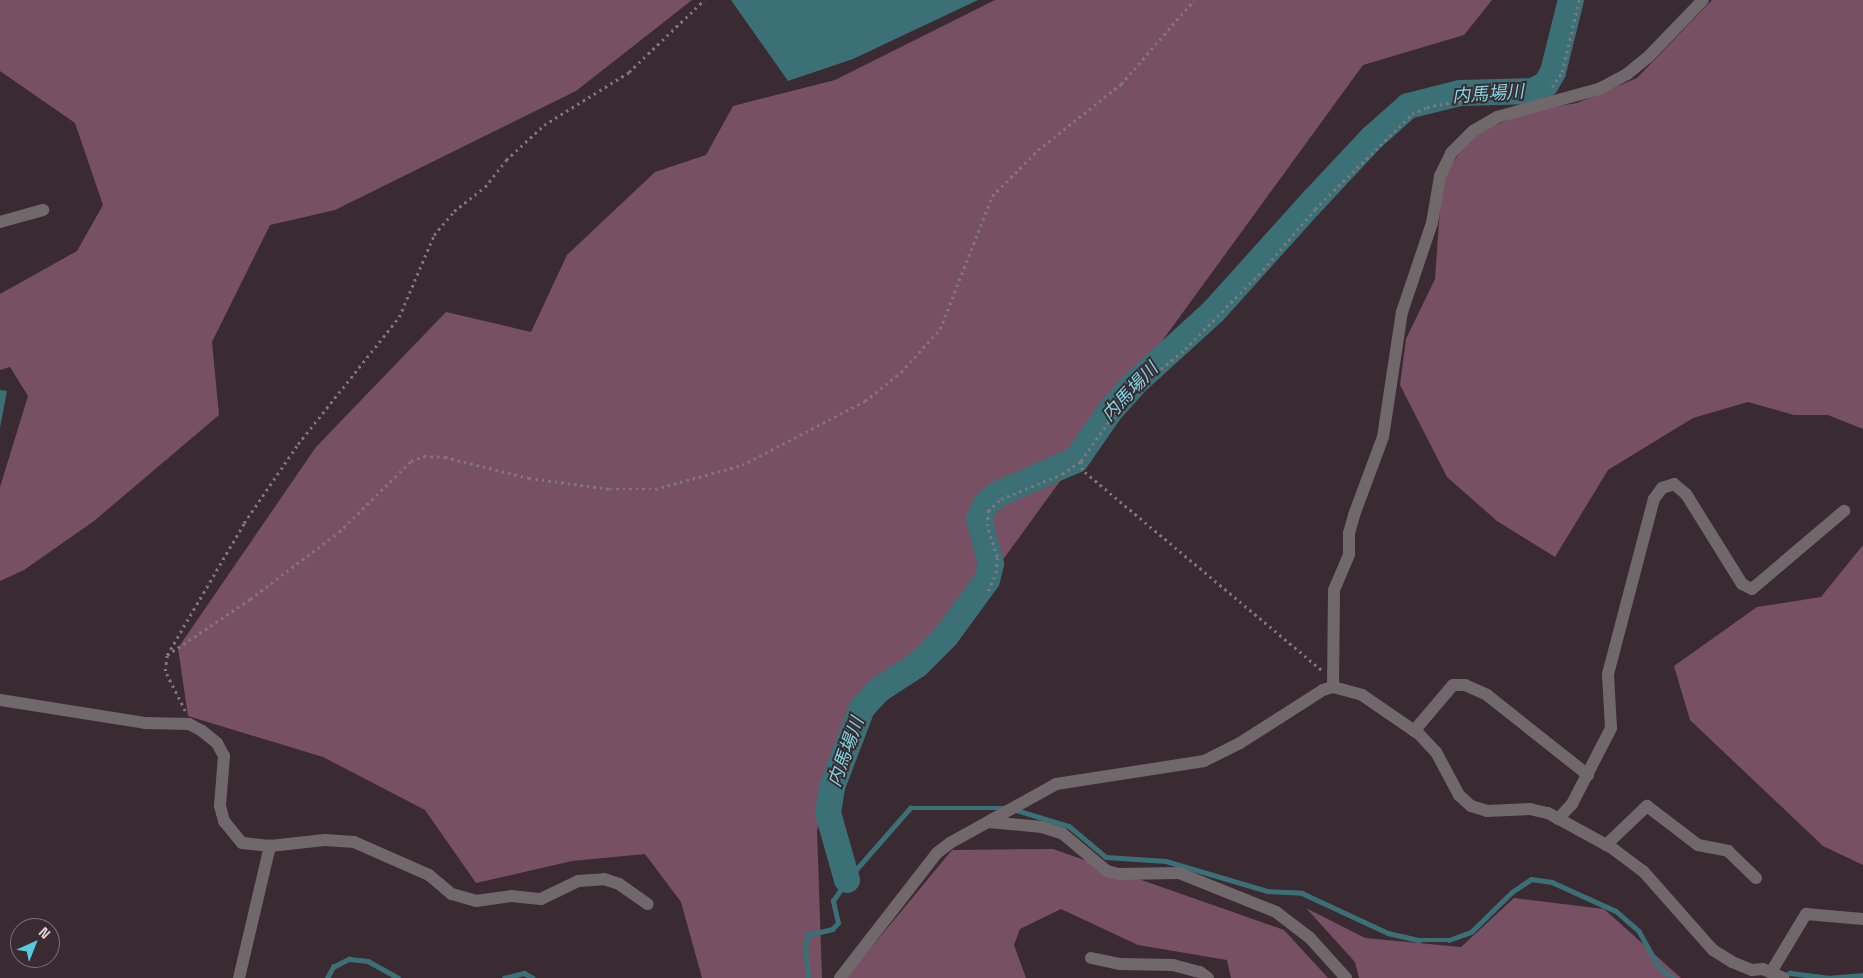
<!DOCTYPE html>
<html>
<head>
<meta charset="utf-8">
<style>
  body { margin:0 }
  #map { position:relative; width:1863px; height:978px; overflow:hidden; background:#3a2a31; font-family:"Space Grotesk","Noto Sans JP",sans-serif }
  div>[style] { position:absolute }
  .forest>* { inset:0; background:#775163 }
  .water>* { inset:0; background:#3b7077 }
  .stream>* { height:4.5px; margin:-2.25px; padding:0 2.25px; transform-origin:2.25px; border-radius:2.25px; background:#3b7077 }
  .river>* { height:26px; margin:-13px; padding:0 13px; transform-origin:13px; border-radius:13px; background:#3b7077 }
  .path>* { height:2.5px; margin-top:-1.25px; transform-origin:0; background:repeating-linear-gradient(90deg,#82757b 0 2.5px,transparent 0 6.5px) }
  .minor>* { height:12px; margin:-6px; padding:0 6px; transform-origin:6px; border-radius:6px; background:#71686c }
  span { translate:-50% -50%; white-space:nowrap; text-align:center; line-height:1.15; -webkit-text-stroke:4px #3a2a31; paint-order:stroke }
  .water-label { font-size:18px; color:#7fd9e5; font-style:italic }
  .north { position:absolute; left:10px; top:918px; width:50px; height:50px; box-sizing:border-box; background:#3a2a31; border:1px solid #7e7076; border-radius:50%; rotate:44deg; font-size:14px; font-weight:700; line-height:20px; text-align:center; color:#e3d9dd }
  .north::after { content:''; display:block; margin:auto; width:18px; height:22px; background:#53cbda; clip-path:polygon(50% 0,100% 100%,50% 72%,0 100%) }
</style>
</head>
<body>
<div id="map">
  <div class="forest">
    <div style="clip-path:polygon(0 0,692px 0,576px 91px,335px 210px,270px 225px,212px 342px,219px 415px,94px 521px,24px 570px,0 581px,0 487px,28px 396px,10px 367px,0 370px,0 294px,77px 251px,103px 205px,75px 123px,0 71px)"></div>
    <div style="clip-path:polygon(995px 0,1492px 0,1464px 35px,1363px 65px,959px 620px,892px 677px,866px 713px,817px 830px,822px 978px,702px 978px,681px 902px,645px 854px,572px 861px,476px 883px,425px 810px,323px 757px,188px 716px,178px 648px,316px 447px,446px 312px,531px 332px,567px 255px,655px 172px,706px 155px,733px 106px,835px 80px)"></div>
    <div style="clip-path:polygon(1712px 0,1863px 0,1863px 429px,1828px 415px,1794px 415px,1748px 402px,1693px 418px,1608px 470px,1555px 557px,1497px 521px,1447px 477px,1400px 385px,1406px 339px,1435px 279px,1442px 180px,1470px 136px,1528px 111px,1577px 103px,1637px 78px)"></div>
    <div style="clip-path:polygon(1863px 545px,1863px 865px,1823px 846px,1690px 720px,1674px 666px,1757px 607px,1821px 597px)"></div>
    <div style="clip-path:polygon(1053px 849px,1284px 930px,1328px 978px,1231px 978px,1227px 960px,1138px 945px,1061px 909px,1020px 929px,1014px 945px,1026px 978px,846px 978px,952px 850px)"></div>
    <div style="clip-path:polygon(1514px 898px,1604px 909px,1681px 978px,1359px 978px,1355px 962px,1306px 908px,1365px 938px,1461px 947px)"></div>
  </div>
  <div class="water">
    <div style="clip-path:polygon(731px 0,978px 0,853px 59px,788px 81px)"></div>
    <div style="clip-path:polygon(0 390px,7px 391px,0 428px)"></div>
  </div>
  <div class="stream">
    <div style="left:1016px;top:810px;width:55px;rotate:16.8deg"></div>
    <div style="left:1069px;top:826px;width:48px;rotate:40deg"></div>
    <div style="left:1106px;top:857px;width:60px;rotate:3.8deg"></div>
    <div style="left:1166px;top:861px;width:105px;rotate:16.5deg"></div>
    <div style="left:1267px;top:891px;width:35px;rotate:3deg"></div>
    <div style="left:1302px;top:893px;width:95px;rotate:24.9deg"></div>
    <div style="left:1388px;top:933px;width:32px;rotate:13deg"></div>
    <div style="left:1419px;top:940px;width:30px"></div>
    <div style="left:1449px;top:940px;width:23px;rotate:-20deg"></div>
    <div style="left:1471px;top:932px;width:57px;rotate:-44.3deg"></div>
    <div style="left:1512px;top:892px;width:23px;rotate:-34deg"></div>
    <div style="left:1531px;top:879px;width:21px;rotate:8deg"></div>
    <div style="left:1552px;top:882px;width:70px;rotate:24.4deg"></div>
    <div style="left:1616px;top:911px;width:30px;rotate:41deg"></div>
    <div style="left:1639px;top:931px;width:41px;rotate:60.9deg"></div>
    <div style="left:1659px;top:967px;width:18px;rotate:38deg"></div>
    <div style="left:1783px;top:976px;width:8px;rotate:-23deg"></div>
    <div style="left:1790px;top:973px;width:38px;rotate:7deg"></div>
    <div style="left:1828px;top:978px;width:35px;rotate:-5deg"></div>
    <div style="left:327px;top:978px;width:13px;rotate:-61deg"></div>
    <div style="left:333px;top:967px;width:18px;rotate:-27deg"></div>
    <div style="left:349px;top:959px;width:19px;rotate:6deg"></div>
    <div style="left:368px;top:961px;width:35px;rotate:29deg"></div>
    <div style="left:504px;top:978px;width:21px;rotate:-14deg"></div>
    <div style="left:524px;top:973px;width:10px;rotate:29deg"></div>
    <div style="left:808px;top:978px;width:29px;rotate:-96deg"></div>
    <div style="left:805px;top:949px;width:14px;rotate:-82deg"></div>
    <div style="left:807px;top:935px;width:26px;rotate:-13deg"></div>
    <div style="left:832px;top:929px;width:8px;rotate:-45deg"></div>
    <div style="left:838px;top:923px;width:23px;rotate:-103deg"></div>
    <div style="left:833px;top:901px;width:25px;rotate:-56deg"></div>
    <div style="left:847px;top:880px;width:96px;rotate:-48.8deg"></div>
    <div style="left:910px;top:808px;width:96px"></div>
  </div>
  <div class="river">
    <div style="left:847px;top:880px;width:70px;rotate:-105.8deg"></div>
    <div style="left:828px;top:813px;width:26px;rotate:-81deg"></div>
    <div style="left:832px;top:787px;width:85px;rotate:-69.2deg"></div>
    <div style="left:862px;top:708px;width:26px;rotate:-47deg"></div>
    <div style="left:880px;top:689px;width:44px;rotate:-33deg"></div>
    <div style="left:917px;top:665px;width:41px;rotate:-45deg"></div>
    <div style="left:946px;top:636px;width:69px;rotate:-53.8deg"></div>
    <div style="left:987px;top:580px;width:16px;rotate:-76deg"></div>
    <div style="left:991px;top:564px;width:47px;rotate:-104.9deg"></div>
    <div style="left:979px;top:519px;width:17px;rotate:-65deg"></div>
    <div style="left:986px;top:504px;width:16px;rotate:-40deg"></div>
    <div style="left:998px;top:494px;width:85px;rotate:-23.6deg"></div>
    <div style="left:1076px;top:460px;width:60px;rotate:-55.2deg"></div>
    <div style="left:1110px;top:411px;width:36px;rotate:-48deg"></div>
    <div style="left:1134px;top:384px;width:107px;rotate:-42.3deg"></div>
    <div style="left:1213px;top:312px;width:151px;rotate:-48deg"></div>
    <div style="left:1314px;top:200px;width:85px;rotate:-46.9deg"></div>
    <div style="left:1372px;top:138px;width:48px;rotate:-41.6deg"></div>
    <div style="left:1408px;top:106px;width:54px;rotate:-14deg"></div>
    <div style="left:1460px;top:93px;width:73px;rotate:-1.6deg"></div>
    <div style="left:1533px;top:91px;width:15px;rotate:-28deg"></div>
    <div style="left:1546px;top:84px;width:14px;rotate:-60deg"></div>
    <div style="left:1553px;top:72px;width:74px;rotate:-76deg"></div>
  </div>
  <div class="path">
    <div style="left:1552px;top:87px;width:18px;rotate:-56deg"></div>
    <div style="left:1562px;top:72px;width:74px;rotate:-76.7deg"></div>
    <div style="left:988px;top:591px;width:20px;rotate:-66deg"></div>
    <div style="left:996px;top:573px;width:16px;rotate:-86deg"></div>
    <div style="left:997px;top:557px;width:33px;rotate:-108deg"></div>
    <div style="left:987px;top:526px;width:15px;rotate:-86deg"></div>
    <div style="left:988px;top:511px;width:18px;rotate:-43deg"></div>
    <div style="left:1001px;top:499px;width:66px;rotate:-22.3deg"></div>
    <div style="left:1062px;top:474px;width:23px;rotate:-34deg"></div>
    <div style="left:167px;top:655px;width:100px;rotate:-34deg"></div>
    <div style="left:250px;top:599px;width:111px;rotate:-37deg"></div>
    <div style="left:339px;top:532px;width:101px;rotate:-44.6deg"></div>
    <div style="left:411px;top:461px;width:14px;rotate:-21deg"></div>
    <div style="left:424px;top:456px;width:21px;rotate:3deg"></div>
    <div style="left:445px;top:457px;width:87px;rotate:14deg"></div>
    <div style="left:529px;top:478px;width:82px;rotate:7.7deg"></div>
    <div style="left:610px;top:489px;width:45px"></div>
    <div style="left:655px;top:489px;width:90px;rotate:-15.4deg"></div>
    <div style="left:742px;top:465px;width:139px;rotate:-27.5deg"></div>
    <div style="left:865px;top:401px;width:46px;rotate:-38.9deg"></div>
    <div style="left:901px;top:372px;width:58px;rotate:-47.8deg"></div>
    <div style="left:940px;top:329px;width:143px;rotate:-68.6deg"></div>
    <div style="left:992px;top:196px;width:65px;rotate:-45deg"></div>
    <div style="left:1038px;top:150px;width:106px;rotate:-38.5deg"></div>
    <div style="left:1121px;top:84px;width:111px;rotate:-49deg"></div>
    <div style="left:1321px;top:670px;width:312px;rotate:-140.1deg"></div>
    <div style="left:1082px;top:470px;width:9px;rotate:-96deg"></div>
    <div style="left:1081px;top:461px;width:57px;rotate:-54.9deg"></div>
    <div style="left:1114px;top:414px;width:33px;rotate:-47deg"></div>
    <div style="left:1136px;top:390px;width:64px;rotate:-39.9deg"></div>
    <div style="left:1185px;top:349px;width:111px;rotate:-45.4deg"></div>
    <div style="left:1263px;top:270px;width:80px;rotate:-49.6deg"></div>
    <div style="left:1315px;top:209px;width:136px;rotate:-44.4deg"></div>
    <div style="left:1412px;top:114px;width:17px;rotate:-25deg"></div>
    <div style="left:1427px;top:107px;width:42px;rotate:-11deg"></div>
    <div style="left:1468px;top:99px;width:47px;rotate:-2.4deg"></div>
    <div style="left:185px;top:711px;width:45px;rotate:-116.6deg"></div>
    <div style="left:165px;top:671px;width:16px;rotate:-83deg"></div>
    <div style="left:167px;top:655px;width:153px;rotate:-59.7deg"></div>
    <div style="left:244px;top:523px;width:96px;rotate:-55.6deg"></div>
    <div style="left:298px;top:444px;width:162px;rotate:-51.5deg"></div>
    <div style="left:399px;top:317px;width:89px;rotate:-66.9deg"></div>
    <div style="left:434px;top:235px;width:31px;rotate:-50deg"></div>
    <div style="left:454px;top:211px;width:39px;rotate:-38deg"></div>
    <div style="left:485px;top:187px;width:34px;rotate:-52deg"></div>
    <div style="left:506px;top:160px;width:52px;rotate:-42.6deg"></div>
    <div style="left:544px;top:125px;width:100px;rotate:-31.9deg"></div>
    <div style="left:629px;top:72px;width:104px;rotate:-43.8deg"></div>
  </div>
  <div class="minor">
    <div style="left:0;top:222px;width:45px;rotate:-15.6deg"></div>
    <div style="left:1333px;top:687px;width:97px;rotate:-89.4deg"></div>
    <div style="left:1334px;top:590px;width:39px;rotate:-67deg"></div>
    <div style="left:1349px;top:554px;width:21px;rotate:-90deg"></div>
    <div style="left:1349px;top:533px;width:19px;rotate:-74deg"></div>
    <div style="left:1354px;top:515px;width:83px;rotate:-69.6deg"></div>
    <div style="left:1383px;top:437px;width:126px;rotate:-81.4deg"></div>
    <div style="left:1402px;top:312px;width:94px;rotate:-71.4deg"></div>
    <div style="left:1432px;top:223px;width:48px;rotate:-80.3deg"></div>
    <div style="left:1440px;top:176px;width:25px;rotate:-64deg"></div>
    <div style="left:1451px;top:153px;width:31px;rotate:-45deg"></div>
    <div style="left:1473px;top:131px;width:28px;rotate:-30deg"></div>
    <div style="left:1497px;top:117px;width:106px;rotate:-15.4deg"></div>
    <div style="left:1599px;top:89px;width:32px;rotate:-28deg"></div>
    <div style="left:1627px;top:74px;width:27px;rotate:-39deg"></div>
    <div style="left:1648px;top:57px;width:79px;rotate:-46deg"></div>
    <div style="left:0;top:700px;width:148px;rotate:9deg"></div>
    <div style="left:146px;top:723px;width:43px;rotate:1.3deg"></div>
    <div style="left:189px;top:724px;width:15px;rotate:28deg"></div>
    <div style="left:202px;top:731px;width:19px;rotate:39deg"></div>
    <div style="left:217px;top:743px;width:15px;rotate:62deg"></div>
    <div style="left:224px;top:756px;width:50px;rotate:94.6deg"></div>
    <div style="left:220px;top:806px;width:16px;rotate:75deg"></div>
    <div style="left:224px;top:821px;width:28px;rotate:51deg"></div>
    <div style="left:242px;top:843px;width:28px;rotate:6deg"></div>
    <div style="left:270px;top:846px;width:55px;rotate:-6.2deg"></div>
    <div style="left:325px;top:840px;width:29px;rotate:4deg"></div>
    <div style="left:354px;top:842px;width:82px;rotate:23.7deg"></div>
    <div style="left:429px;top:875px;width:30px;rotate:40deg"></div>
    <div style="left:452px;top:894px;width:25px;rotate:16deg"></div>
    <div style="left:476px;top:901px;width:35px;rotate:-8deg"></div>
    <div style="left:511px;top:896px;width:30px;rotate:6deg"></div>
    <div style="left:541px;top:899px;width:41px;rotate:-25.9deg"></div>
    <div style="left:578px;top:881px;width:26px;rotate:-4deg"></div>
    <div style="left:604px;top:879px;width:16px;rotate:18deg"></div>
    <div style="left:619px;top:884px;width:35px;rotate:35deg"></div>
    <div style="left:1414px;top:731px;width:60px;rotate:-49.7deg"></div>
    <div style="left:1453px;top:685px;width:12px"></div>
    <div style="left:1465px;top:685px;width:24px;rotate:24deg"></div>
    <div style="left:1487px;top:695px;width:129px;rotate:38.4deg"></div>
    <div style="left:1558px;top:819px;width:21px;rotate:-47deg"></div>
    <div style="left:1572px;top:804px;width:85px;rotate:-62.8deg"></div>
    <div style="left:1611px;top:728px;width:54px;rotate:-93.2deg"></div>
    <div style="left:1608px;top:674px;width:181px;rotate:-75.3deg"></div>
    <div style="left:1654px;top:499px;width:14px;rotate:-54deg"></div>
    <div style="left:1662px;top:488px;width:13px;rotate:-18deg"></div>
    <div style="left:1674px;top:484px;width:16px;rotate:40deg"></div>
    <div style="left:1686px;top:494px;width:106px;rotate:58.1deg"></div>
    <div style="left:1742px;top:584px;width:11px;rotate:27deg"></div>
    <div style="left:1752px;top:589px;width:121px;rotate:-40.3deg"></div>
    <div style="left:988px;top:822px;width:54px;rotate:5.3deg"></div>
    <div style="left:1042px;top:827px;width:22px;rotate:18deg"></div>
    <div style="left:1063px;top:834px;width:57px;rotate:40.1deg"></div>
    <div style="left:1107px;top:871px;width:11px;rotate:15deg"></div>
    <div style="left:1118px;top:874px;width:61px;rotate:-0.9deg"></div>
    <div style="left:1179px;top:873px;width:105px;rotate:21.9deg"></div>
    <div style="left:1276px;top:912px;width:43px;rotate:37.4deg"></div>
    <div style="left:1310px;top:938px;width:54px;rotate:48deg"></div>
    <div style="left:1606px;top:845px;width:57px;rotate:-43.6deg"></div>
    <div style="left:1647px;top:806px;width:64px;rotate:37.4deg"></div>
    <div style="left:1698px;top:845px;width:31px;rotate:11deg"></div>
    <div style="left:1728px;top:851px;width:39px;rotate:44deg"></div>
    <div style="left:1091px;top:958px;width:30px;rotate:12deg"></div>
    <div style="left:1120px;top:964px;width:53px;rotate:1.1deg"></div>
    <div style="left:1173px;top:965px;width:28px;rotate:15deg"></div>
    <div style="left:1200px;top:972px;width:10px;rotate:37deg"></div>
    <div style="left:1771px;top:972px;width:68px;rotate:-58.9deg"></div>
    <div style="left:1806px;top:914px;width:57px;rotate:5deg"></div>
    <div style="left:239px;top:978px;width:136px;rotate:-76.8deg"></div>
    <div style="left:840px;top:978px;width:158px;rotate:-52.2deg"></div>
    <div style="left:937px;top:853px;width:16px;rotate:-38deg"></div>
    <div style="left:950px;top:843px;width:121px;rotate:-29.1deg"></div>
    <div style="left:1056px;top:784px;width:150px;rotate:-8.8deg"></div>
    <div style="left:1204px;top:761px;width:40px;rotate:-26.6deg"></div>
    <div style="left:1240px;top:743px;width:98px;rotate:-32.6deg"></div>
    <div style="left:1323px;top:690px;width:10px;rotate:-17deg"></div>
    <div style="left:1333px;top:687px;width:30px;rotate:15deg"></div>
    <div style="left:1362px;top:695px;width:69px;rotate:34.4deg"></div>
    <div style="left:1419px;top:734px;width:25px;rotate:47deg"></div>
    <div style="left:1436px;top:752px;width:49px;rotate:61.9deg"></div>
    <div style="left:1459px;top:795px;width:16px;rotate:43deg"></div>
    <div style="left:1471px;top:806px;width:17px;rotate:17deg"></div>
    <div style="left:1487px;top:811px;width:43px;rotate:-2.7deg"></div>
    <div style="left:1530px;top:809px;width:18px;rotate:13deg"></div>
    <div style="left:1548px;top:813px;width:73px;rotate:28.7deg"></div>
    <div style="left:1612px;top:848px;width:39px;rotate:37deg"></div>
    <div style="left:1643px;top:871px;width:106px;rotate:48.5deg"></div>
    <div style="left:1713px;top:950px;width:22px;rotate:32deg"></div>
    <div style="left:1732px;top:962px;width:22px;rotate:22deg"></div>
    <div style="left:1752px;top:970px;width:11px;rotate:-5deg"></div>
    <div style="left:1763px;top:969px;width:22px;rotate:24deg"></div>
  </div>
  <div class="water-label">
    <span style="left:1488px;top:94px;rotate:-4deg">内馬場川</span>
    <span style="left:1130px;top:392px;rotate:-47deg">内馬場川</span>
    <span style="left:846px;top:752px;rotate:-70deg">内馬場川</span>
  </div>
  <div class="north">N</div>
</div>
</body>
</html>
